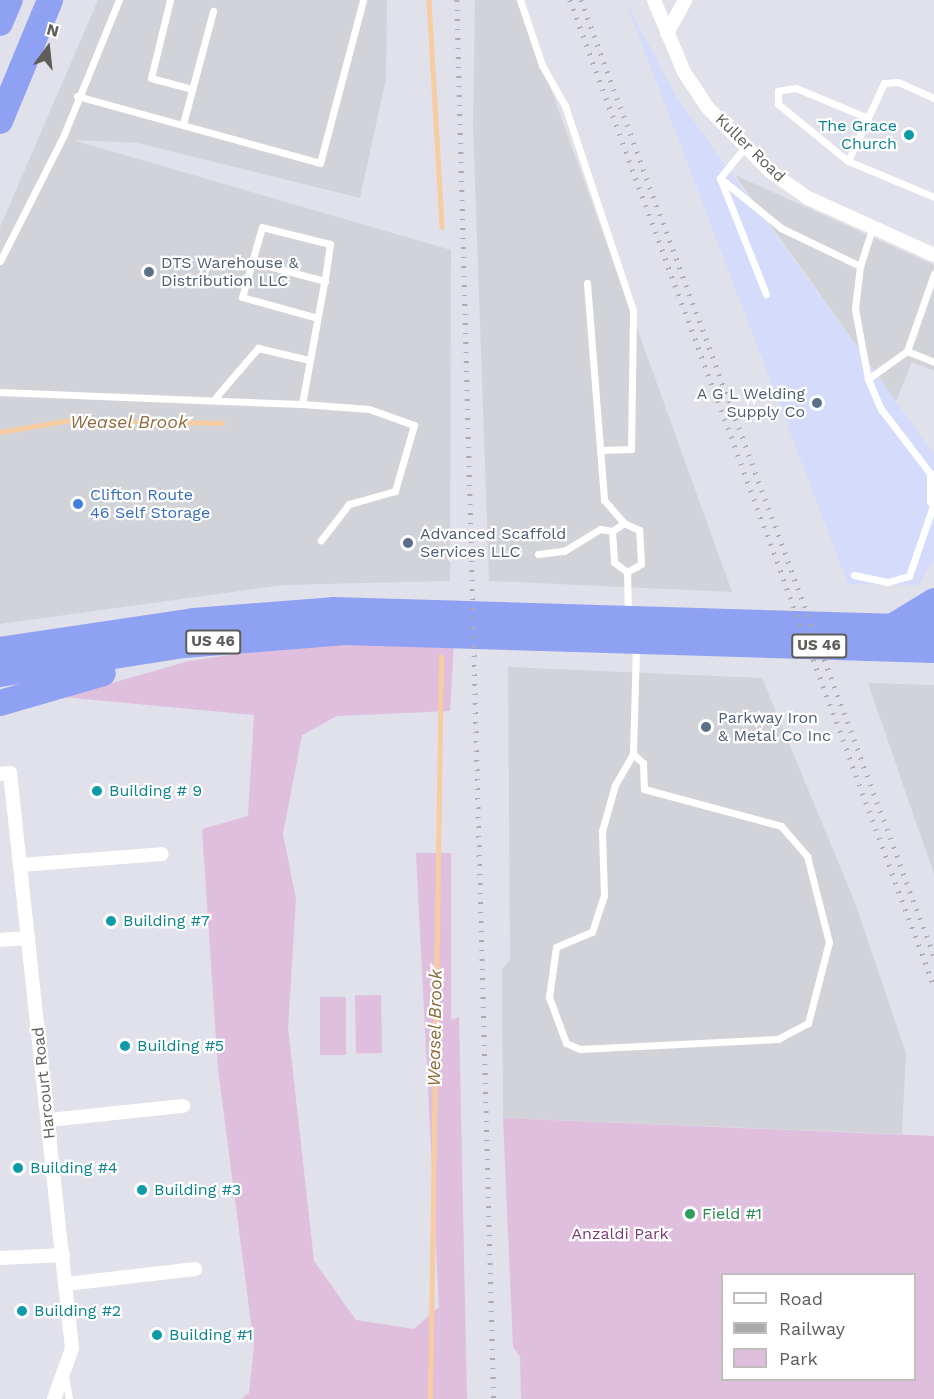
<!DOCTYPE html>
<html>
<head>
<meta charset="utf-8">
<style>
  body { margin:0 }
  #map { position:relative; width:934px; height:1399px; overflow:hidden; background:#e0e1ea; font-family:"Work Sans",sans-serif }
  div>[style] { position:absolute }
  .commercial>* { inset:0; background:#d5dbfa }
  .industrial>* { inset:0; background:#d2d3d9 }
  .green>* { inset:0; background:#e0bede; transform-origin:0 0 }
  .stream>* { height:4.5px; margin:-2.25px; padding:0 2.25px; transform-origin:2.25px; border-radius:2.25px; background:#f6cda3 }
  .lane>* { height:7px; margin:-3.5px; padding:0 3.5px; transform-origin:3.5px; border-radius:3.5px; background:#fff }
  .street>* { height:14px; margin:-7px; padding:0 7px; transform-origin:7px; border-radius:7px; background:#fff }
  .highway>* { height:26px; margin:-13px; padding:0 13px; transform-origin:13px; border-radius:13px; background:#8fa1f2 }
  .rail>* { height:4.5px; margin-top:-2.25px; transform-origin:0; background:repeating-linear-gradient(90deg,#ababaa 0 1.5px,transparent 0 9.5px) }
  .dots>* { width:16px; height:16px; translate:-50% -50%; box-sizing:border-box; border:3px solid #fff; border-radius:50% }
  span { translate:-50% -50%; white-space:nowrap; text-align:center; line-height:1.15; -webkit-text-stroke:4.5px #fff; paint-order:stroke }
  .shield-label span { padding:2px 4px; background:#fff; border:2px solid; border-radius:4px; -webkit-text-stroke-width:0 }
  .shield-label { font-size:15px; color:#5f5d59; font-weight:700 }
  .culture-label { font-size:16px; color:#0d838f }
  .right { translate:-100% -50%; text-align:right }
  .left { translate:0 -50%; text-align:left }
  .street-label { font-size:16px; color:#5f5d59 }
  .service-label { font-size:16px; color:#4e5e75 }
  .shop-label { font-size:16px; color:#366cbe }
  .leisure-label { font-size:16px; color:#27864d }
  .park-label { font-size:16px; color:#7c3b75 }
  .water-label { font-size:18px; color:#8d6b3c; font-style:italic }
  .legend { position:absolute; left:721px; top:1273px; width:195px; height:108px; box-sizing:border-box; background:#fff; border:2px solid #bfbebd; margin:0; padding:8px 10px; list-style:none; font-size:18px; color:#5f5d59 }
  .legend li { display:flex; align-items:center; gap:12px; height:30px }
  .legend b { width:30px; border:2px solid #bfbebd }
  .north { position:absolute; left:18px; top:18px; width:60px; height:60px; -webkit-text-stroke:4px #fff; paint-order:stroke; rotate:15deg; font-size:16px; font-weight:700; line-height:24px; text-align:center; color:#5f5d59 }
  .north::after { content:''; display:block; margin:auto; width:21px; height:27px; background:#5f5d59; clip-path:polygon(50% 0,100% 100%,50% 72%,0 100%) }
</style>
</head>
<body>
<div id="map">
  <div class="commercial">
    <div style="clip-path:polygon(625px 0,677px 98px,934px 454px,934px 560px,919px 585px,848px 584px)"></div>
  </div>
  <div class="industrial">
    <div style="clip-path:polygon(98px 0,387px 0,386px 79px,360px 198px,138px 143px,73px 140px,451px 250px,450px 581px,283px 585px,0 624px,0 227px)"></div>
    <div style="clip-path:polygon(475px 0,519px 0,732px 592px,489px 581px,473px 124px)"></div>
    <div style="clip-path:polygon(735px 175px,934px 265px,934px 371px,912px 362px,896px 401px)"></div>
    <div style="clip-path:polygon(508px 667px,762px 678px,854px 900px,906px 1053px,902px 1134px,503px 1118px,502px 970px,510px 960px)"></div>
    <div style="clip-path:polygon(868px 683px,934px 685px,934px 874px,911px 808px)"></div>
  </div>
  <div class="green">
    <div style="clip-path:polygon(454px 642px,450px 711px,337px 716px,302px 735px,283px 834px,296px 899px,288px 1028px,314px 1261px,356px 1320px,414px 1329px,439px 1307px,416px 853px,451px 853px,451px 1020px,459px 1017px,467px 1399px,241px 1399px,249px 1393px,254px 1346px,218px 1069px,202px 829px,248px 816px,254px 715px,63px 697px,189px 661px,302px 644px)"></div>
    <div style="left:381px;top:995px;width:58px;height:26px;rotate:89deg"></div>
    <div style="left:320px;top:997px;width:26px;height:58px"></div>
    <div style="clip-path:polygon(evenodd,503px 1118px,934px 1136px,934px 1399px,521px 1399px,520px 1357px,513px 1347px,503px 1118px,722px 1274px,914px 1274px,914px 1380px,722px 1380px,722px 1274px)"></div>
  </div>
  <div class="stream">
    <div style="left:429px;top:0;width:227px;rotate:86.7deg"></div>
    <div style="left:0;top:432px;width:71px;rotate:-9.7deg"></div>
    <div style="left:70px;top:420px;width:152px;rotate:1.1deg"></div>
    <div style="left:430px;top:1399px;width:742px;rotate:-89.15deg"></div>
  </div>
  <div class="lane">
    <div style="left:170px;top:0;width:80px;rotate:103.7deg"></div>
    <div style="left:151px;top:78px;width:42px;rotate:15deg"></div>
    <div style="left:520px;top:0;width:69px;rotate:71.3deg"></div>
    <div style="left:542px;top:65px;width:47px;rotate:60.7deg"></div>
    <div style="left:565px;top:106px;width:215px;rotate:71.6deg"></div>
    <div style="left:633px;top:310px;width:139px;rotate:90.8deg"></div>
    <div style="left:631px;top:449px;width:31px;rotate:178deg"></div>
    <div style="left:77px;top:96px;width:252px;rotate:15.4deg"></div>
    <div style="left:320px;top:163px;width:169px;rotate:-75.2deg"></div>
    <div style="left:934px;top:98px;width:39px;rotate:-156deg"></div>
    <div style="left:898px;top:82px;width:14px;rotate:176deg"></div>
    <div style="left:884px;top:83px;width:38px;rotate:115deg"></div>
    <div style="left:868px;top:118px;width:78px;rotate:-157.4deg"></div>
    <div style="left:796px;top:88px;width:18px;rotate:171deg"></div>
    <div style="left:778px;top:91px;width:13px;rotate:90deg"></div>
    <div style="left:778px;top:104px;width:90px;rotate:39.2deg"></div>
    <div style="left:848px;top:161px;width:93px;rotate:22.7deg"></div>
    <div style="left:183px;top:124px;width:117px;rotate:-75.1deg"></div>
    <div style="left:745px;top:147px;width:40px;rotate:129deg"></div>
    <div style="left:720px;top:178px;width:125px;rotate:68.4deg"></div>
    <div style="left:848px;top:161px;width:47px;rotate:-65.1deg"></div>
    <div style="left:720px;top:178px;width:79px;rotate:39.3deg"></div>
    <div style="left:781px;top:228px;width:88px;rotate:25.7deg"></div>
    <div style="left:860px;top:266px;width:40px;rotate:-72deg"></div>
    <div style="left:0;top:261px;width:139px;rotate:-63.1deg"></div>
    <div style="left:63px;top:137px;width:148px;rotate:-67.8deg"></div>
    <div style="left:249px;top:261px;width:79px;rotate:14.7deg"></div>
    <div style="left:860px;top:266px;width:43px;rotate:96.6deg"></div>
    <div style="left:855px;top:309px;width:71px;rotate:79.5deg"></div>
    <div style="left:868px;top:379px;width:33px;rotate:67deg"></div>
    <div style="left:881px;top:409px;width:81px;rotate:52.6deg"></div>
    <div style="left:930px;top:473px;width:29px;rotate:90deg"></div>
    <div style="left:587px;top:283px;width:218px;rotate:85.5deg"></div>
    <div style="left:604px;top:500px;width:30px;rotate:49deg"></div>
    <div style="left:907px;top:351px;width:29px;rotate:22deg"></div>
    <div style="left:868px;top:379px;width:48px;rotate:-35.7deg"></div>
    <div style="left:907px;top:351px;width:82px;rotate:-70.7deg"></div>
    <div style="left:0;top:392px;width:302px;rotate:2.3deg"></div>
    <div style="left:302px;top:404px;width:134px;rotate:-79.7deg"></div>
    <div style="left:326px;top:272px;width:28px;rotate:-82deg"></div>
    <div style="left:330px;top:244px;width:70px;rotate:-166deg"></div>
    <div style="left:262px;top:227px;width:73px;rotate:105.9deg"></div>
    <div style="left:242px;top:297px;width:78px;rotate:15.6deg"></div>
    <div style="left:216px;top:397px;width:65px;rotate:-49.4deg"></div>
    <div style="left:258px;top:348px;width:52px;rotate:13.2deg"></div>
    <div style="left:302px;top:404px;width:67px;rotate:4.3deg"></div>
    <div style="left:369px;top:409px;width:48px;rotate:19.6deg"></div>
    <div style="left:414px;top:425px;width:69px;rotate:106.1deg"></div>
    <div style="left:395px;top:491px;width:48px;rotate:164.2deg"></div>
    <div style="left:349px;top:504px;width:46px;rotate:127.9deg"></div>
    <div style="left:538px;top:554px;width:26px;rotate:-7deg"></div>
    <div style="left:564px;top:551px;width:42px;rotate:-31.4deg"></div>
    <div style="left:600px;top:529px;width:12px;rotate:9deg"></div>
    <div style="left:627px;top:572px;width:16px;rotate:-30deg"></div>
    <div style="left:641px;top:564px;width:34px;rotate:-93deg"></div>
    <div style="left:639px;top:530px;width:17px;rotate:-155deg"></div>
    <div style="left:624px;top:523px;width:14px;rotate:146deg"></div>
    <div style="left:612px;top:531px;width:31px;rotate:86deg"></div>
    <div style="left:614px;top:562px;width:16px;rotate:38deg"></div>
    <div style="left:627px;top:572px;width:42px;rotate:88.6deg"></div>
    <div style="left:854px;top:575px;width:35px;rotate:12deg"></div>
    <div style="left:888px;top:582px;width:22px;rotate:-16deg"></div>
    <div style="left:909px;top:576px;width:77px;rotate:-71.1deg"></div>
    <div style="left:633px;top:754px;width:13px;rotate:42deg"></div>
    <div style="left:643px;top:763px;width:26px;rotate:88deg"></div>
    <div style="left:644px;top:789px;width:142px;rotate:15.1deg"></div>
    <div style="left:781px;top:826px;width:40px;rotate:49deg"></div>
    <div style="left:807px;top:856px;width:89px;rotate:75.7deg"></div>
    <div style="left:829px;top:942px;width:84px;rotate:104.5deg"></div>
    <div style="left:808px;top:1023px;width:34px;rotate:152deg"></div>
    <div style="left:778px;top:1039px;width:198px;rotate:177.1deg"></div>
    <div style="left:580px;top:1049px;width:15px;rotate:-157deg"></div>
    <div style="left:566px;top:1043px;width:49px;rotate:-110.3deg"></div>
    <div style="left:549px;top:997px;width:50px;rotate:-82deg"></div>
    <div style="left:556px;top:947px;width:39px;rotate:-23deg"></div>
    <div style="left:592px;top:932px;width:38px;rotate:-72deg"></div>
    <div style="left:604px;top:896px;width:65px;rotate:-91.8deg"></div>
    <div style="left:602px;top:831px;width:48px;rotate:-74.2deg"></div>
    <div style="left:615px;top:785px;width:36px;rotate:-60deg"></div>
    <div style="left:633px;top:754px;width:110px;rotate:-88.4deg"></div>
    <div style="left:65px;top:1376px;width:23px;rotate:80deg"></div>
  </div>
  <div class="street">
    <div style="left:654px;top:0;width:78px;rotate:67.4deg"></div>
    <div style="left:684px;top:72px;width:43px;rotate:56.3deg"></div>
    <div style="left:708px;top:108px;width:90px;rotate:45.5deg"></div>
    <div style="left:771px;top:172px;width:45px;rotate:35.1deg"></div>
    <div style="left:808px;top:198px;width:138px;rotate:24.3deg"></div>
    <div style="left:667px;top:33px;width:38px;rotate:-61deg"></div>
    <div style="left:0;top:774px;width:10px;rotate:-6deg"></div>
    <div style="left:10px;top:773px;width:578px;rotate:83.85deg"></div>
    <div style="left:72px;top:1348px;width:54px;rotate:109.4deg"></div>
    <div style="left:20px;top:865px;width:142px;rotate:-4.4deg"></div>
    <div style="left:0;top:940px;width:28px;rotate:-4deg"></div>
    <div style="left:49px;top:1120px;width:135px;rotate:-6deg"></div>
    <div style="left:0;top:1258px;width:63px;rotate:-2.7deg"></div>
    <div style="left:66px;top:1284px;width:130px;rotate:-6.6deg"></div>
  </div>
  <div class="highway">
    <div style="left:0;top:23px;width:25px;rotate:-67deg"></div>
    <div style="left:0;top:121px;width:131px;rotate:-67.5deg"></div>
    <div style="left:893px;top:626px;width:48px;rotate:-31.4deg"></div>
    <div style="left:0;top:650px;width:196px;rotate:-8.5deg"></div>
    <div style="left:194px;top:621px;width:139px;rotate:-4.5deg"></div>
    <div style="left:333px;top:610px;width:601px;rotate:1.72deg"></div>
    <div style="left:0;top:674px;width:186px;rotate:-9deg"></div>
    <div style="left:184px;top:645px;width:161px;rotate:-4.6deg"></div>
    <div style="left:344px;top:632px;width:590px;rotate:1.75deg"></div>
    <div style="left:0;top:703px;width:107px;rotate:-16.2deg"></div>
  </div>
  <div class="rail">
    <div style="left:457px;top:0;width:1399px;rotate:88.49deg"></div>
    <div style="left:570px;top:0;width:1051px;rotate:69.74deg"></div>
    <div style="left:581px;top:0;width:1019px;rotate:69.73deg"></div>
  </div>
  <div class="dots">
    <div style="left:909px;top:135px;background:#0f9aa8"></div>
    <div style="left:149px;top:272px;background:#5c6f8a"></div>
    <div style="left:817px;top:403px;background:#5c6f8a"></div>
    <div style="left:78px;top:504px;background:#3f7fe0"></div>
    <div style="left:408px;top:543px;background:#5c6f8a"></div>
    <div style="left:706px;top:727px;background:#5c6f8a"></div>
    <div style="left:97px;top:791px;background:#0f9aa8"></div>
    <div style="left:111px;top:921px;background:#0f9aa8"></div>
    <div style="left:125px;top:1046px;background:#0f9aa8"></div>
    <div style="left:18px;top:1168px;background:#0f9aa8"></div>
    <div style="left:142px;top:1190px;background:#0f9aa8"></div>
    <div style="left:690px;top:1214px;background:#2e9e5b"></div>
    <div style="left:22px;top:1311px;background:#0f9aa8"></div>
    <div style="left:157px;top:1335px;background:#0f9aa8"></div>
  </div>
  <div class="shield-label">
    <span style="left:213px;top:642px">US 46</span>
    <span style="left:819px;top:646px">US 46</span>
  </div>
  <div class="culture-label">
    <span class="right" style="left:897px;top:135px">The Grace<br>Church</span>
    <span class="left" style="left:109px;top:791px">Building # 9</span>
    <span class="left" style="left:123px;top:921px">Building #7</span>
    <span class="left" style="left:137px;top:1046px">Building #5</span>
    <span class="left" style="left:30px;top:1168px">Building #4</span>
    <span class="left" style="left:154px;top:1190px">Building #3</span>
    <span class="left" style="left:34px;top:1311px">Building #2</span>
    <span class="left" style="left:169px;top:1335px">Building #1</span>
  </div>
  <div class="street-label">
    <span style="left:750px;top:148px;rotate:44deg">Kuller Road</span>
    <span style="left:44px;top:1083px;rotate:-96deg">Harcourt Road</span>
  </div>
  <div class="service-label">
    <span class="left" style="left:161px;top:272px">DTS Warehouse &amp;<br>Distribution LLC</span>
    <span class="right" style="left:805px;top:403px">A G L Welding<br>Supply Co</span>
    <span class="left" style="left:420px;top:543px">Advanced Scaffold<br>Services LLC</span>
    <span class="left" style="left:718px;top:727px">Parkway Iron<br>&amp; Metal Co Inc</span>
  </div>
  <div class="shop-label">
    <span class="left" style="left:90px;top:504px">Clifton Route<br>46 Self Storage</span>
  </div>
  <div class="leisure-label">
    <span class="left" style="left:702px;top:1214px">Field #1</span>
  </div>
  <div class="park-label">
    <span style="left:620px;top:1234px">Anzaldi Park</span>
  </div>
  <div class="water-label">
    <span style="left:129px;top:422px">Weasel Brook</span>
    <span style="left:435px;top:1028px;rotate:-89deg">Weasel Brook</span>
  </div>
  <ul class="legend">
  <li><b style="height:8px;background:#fff"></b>Road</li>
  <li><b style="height:8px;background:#ababaa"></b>Railway</li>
  <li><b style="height:16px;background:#e0bede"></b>Park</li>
  </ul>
  <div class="north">N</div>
</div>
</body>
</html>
